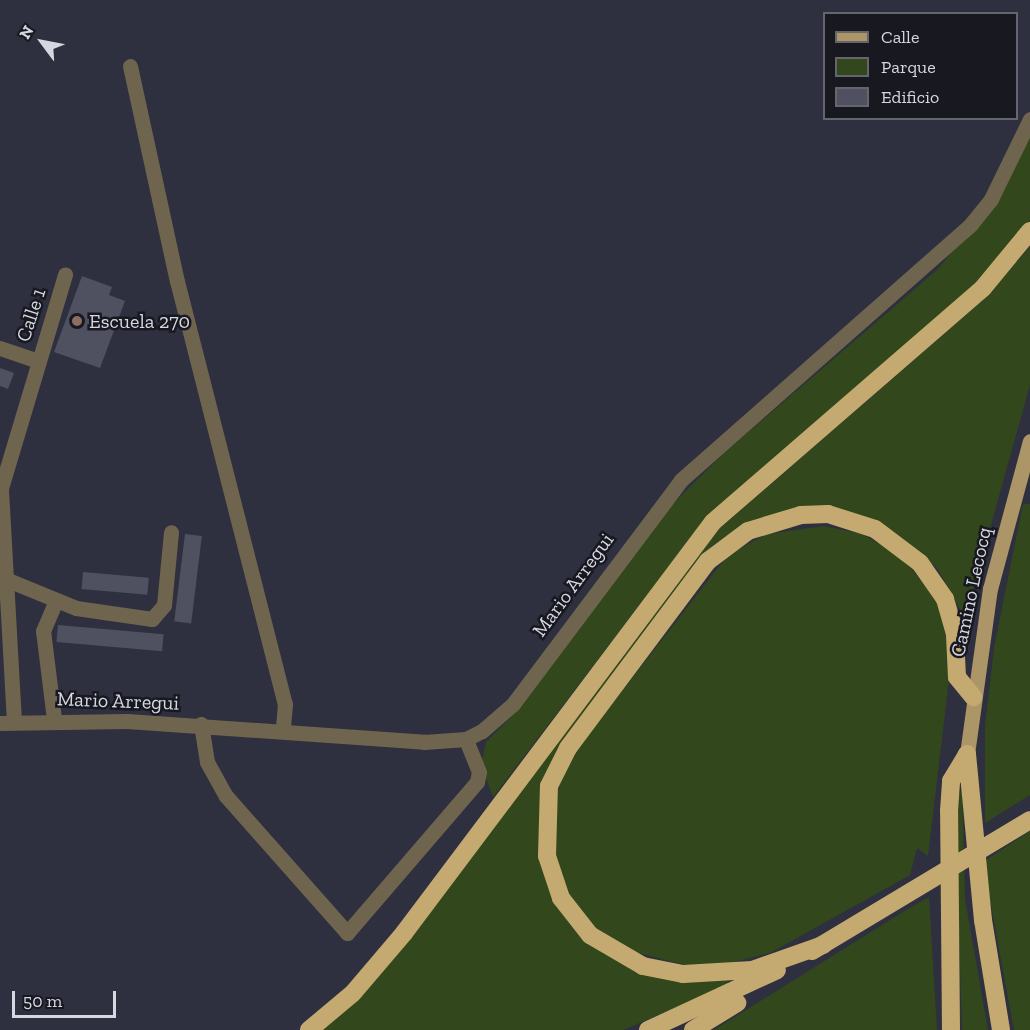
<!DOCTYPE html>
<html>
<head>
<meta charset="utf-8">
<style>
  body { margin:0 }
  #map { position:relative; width:1030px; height:1030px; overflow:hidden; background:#2f303f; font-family:"Zilla Slab",serif }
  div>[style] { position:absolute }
  .green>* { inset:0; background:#32471c }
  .building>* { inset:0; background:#4f5060; transform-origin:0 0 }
  .minor>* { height:15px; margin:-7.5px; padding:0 7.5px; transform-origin:7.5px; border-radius:7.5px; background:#6f654e }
  .major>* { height:15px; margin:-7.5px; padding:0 7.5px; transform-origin:7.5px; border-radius:7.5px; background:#ac9667 }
  .highway>* { height:18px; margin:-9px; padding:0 9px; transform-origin:9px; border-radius:9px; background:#c4a971 }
  .dots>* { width:16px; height:16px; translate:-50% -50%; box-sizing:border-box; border:3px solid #181920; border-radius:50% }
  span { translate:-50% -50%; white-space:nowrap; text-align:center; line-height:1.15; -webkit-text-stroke:5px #181920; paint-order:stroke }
  .street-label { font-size:20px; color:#d6d7e1 }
  .poi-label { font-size:20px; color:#d6d7e1 }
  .left { translate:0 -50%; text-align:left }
  .legend { position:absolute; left:823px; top:12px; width:195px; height:108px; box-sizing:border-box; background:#181920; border:2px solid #64656d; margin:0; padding:8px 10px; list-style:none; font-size:18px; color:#d6d7e1 }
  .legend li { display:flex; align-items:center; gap:12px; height:30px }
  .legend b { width:30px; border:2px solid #64656d }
  .north { position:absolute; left:12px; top:12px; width:60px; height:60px; -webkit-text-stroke:4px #181920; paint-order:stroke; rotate:302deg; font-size:16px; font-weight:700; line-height:24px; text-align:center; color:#d6d7e1 }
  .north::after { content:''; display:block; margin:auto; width:21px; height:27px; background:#d6d7e1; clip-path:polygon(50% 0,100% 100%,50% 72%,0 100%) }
  .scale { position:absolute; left:12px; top:991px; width:104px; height:27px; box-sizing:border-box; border:3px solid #d6d7e1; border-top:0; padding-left:8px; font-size:18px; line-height:21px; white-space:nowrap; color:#d6d7e1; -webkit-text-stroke:4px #181920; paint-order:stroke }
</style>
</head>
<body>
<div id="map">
  <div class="green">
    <div style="clip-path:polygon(1030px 136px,1030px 221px,1016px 239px,971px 291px,724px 502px,686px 544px,493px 797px,481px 765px,486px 742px,513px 715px,666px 511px,723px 454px,937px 270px,1004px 188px)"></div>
    <div style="clip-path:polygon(1030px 247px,1030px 385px,965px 618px,937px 568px,878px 522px,832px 508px,757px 518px,713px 545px,692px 570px,543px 787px,539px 852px,555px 901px,571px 926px,633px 970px,727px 977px,728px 985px,623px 1030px,318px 1030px,711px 536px,982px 301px)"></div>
    <div style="clip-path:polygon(1023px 504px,1030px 504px,1030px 795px,985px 823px,985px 727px,994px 648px)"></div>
    <div style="clip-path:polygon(824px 526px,862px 534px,902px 557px,938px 602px,952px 654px,928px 856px,917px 848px,910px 875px,770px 953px,717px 966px,690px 966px,634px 952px,595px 928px,567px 891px,551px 840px,556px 795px,570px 758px,728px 555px,767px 534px)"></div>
    <div style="clip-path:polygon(962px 788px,965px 899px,988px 1030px,962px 1030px,955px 806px)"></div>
    <div style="clip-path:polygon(1030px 831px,1030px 1030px,1014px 1030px,983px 862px)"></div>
    <div style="clip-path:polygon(929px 897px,937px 1030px,714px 1030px,906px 910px)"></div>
  </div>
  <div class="building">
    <div style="clip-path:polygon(82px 276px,112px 287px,109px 295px,125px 301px,100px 368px,54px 352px)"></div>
    <div style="clip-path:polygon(0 368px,14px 373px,8px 389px,0 386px)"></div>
    <div style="left:185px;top:534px;width:17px;height:88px;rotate:7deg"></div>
    <div style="left:83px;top:572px;width:66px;height:17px;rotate:5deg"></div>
    <div style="left:58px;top:625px;width:106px;height:17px;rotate:5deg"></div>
  </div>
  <div class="minor">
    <div style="left:130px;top:66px;width:220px;rotate:77.7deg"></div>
    <div style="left:177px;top:281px;width:437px;rotate:75.7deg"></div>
    <div style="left:285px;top:704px;width:24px;rotate:95deg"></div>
    <div style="left:0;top:348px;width:40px;rotate:18.9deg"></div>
    <div style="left:3px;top:578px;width:79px;rotate:22.3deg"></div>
    <div style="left:76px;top:608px;width:77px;rotate:8.2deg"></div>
    <div style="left:152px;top:619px;width:18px;rotate:-49deg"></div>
    <div style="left:164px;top:605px;width:73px;rotate:-84.5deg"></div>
    <div style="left:54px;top:719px;width:89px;rotate:-97.1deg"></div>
    <div style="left:43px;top:631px;width:33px;rotate:-67deg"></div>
    <div style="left:14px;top:722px;width:234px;rotate:-93.2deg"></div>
    <div style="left:1px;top:488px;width:223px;rotate:-73.3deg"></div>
    <div style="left:0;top:723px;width:127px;rotate:-0.9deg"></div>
    <div style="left:127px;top:721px;width:298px;rotate:4deg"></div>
    <div style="left:424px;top:742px;width:42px;rotate:-4.1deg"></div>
    <div style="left:466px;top:739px;width:18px;rotate:-27deg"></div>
    <div style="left:482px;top:731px;width:41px;rotate:-41.1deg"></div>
    <div style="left:513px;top:704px;width:280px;rotate:-53.1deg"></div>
    <div style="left:681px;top:480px;width:387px;rotate:-41.4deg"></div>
    <div style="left:971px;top:224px;width:32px;rotate:-51deg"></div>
    <div style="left:991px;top:199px;width:89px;rotate:-64deg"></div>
    <div style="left:201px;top:724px;width:38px;rotate:81deg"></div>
    <div style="left:207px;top:762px;width:39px;rotate:61deg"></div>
    <div style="left:226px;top:796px;width:183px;rotate:48.5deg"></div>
    <div style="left:347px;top:933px;width:199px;rotate:-49.3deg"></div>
    <div style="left:477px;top:782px;width:10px;rotate:-79deg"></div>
    <div style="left:479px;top:772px;width:35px;rotate:-112deg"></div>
  </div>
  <div class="major">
    <div style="left:967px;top:754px;width:167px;rotate:-82.1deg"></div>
    <div style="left:990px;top:589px;width:153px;rotate:-74.9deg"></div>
  </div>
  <div class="highway">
    <div style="left:967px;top:754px;width:167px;rotate:84.5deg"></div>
    <div style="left:983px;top:920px;width:111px;rotate:80.7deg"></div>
    <div style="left:823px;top:945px;width:75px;rotate:160.6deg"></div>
    <div style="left:752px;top:970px;width:69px;rotate:176.7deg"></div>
    <div style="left:683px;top:974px;width:41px;rotate:-168.7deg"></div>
    <div style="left:643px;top:966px;width:61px;rotate:-149.7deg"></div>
    <div style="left:590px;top:935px;width:47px;rotate:-128.1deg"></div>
    <div style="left:561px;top:898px;width:44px;rotate:-108.4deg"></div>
    <div style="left:547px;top:856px;width:70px;rotate:-88.4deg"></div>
    <div style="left:549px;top:786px;width:42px;rotate:-63.4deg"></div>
    <div style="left:568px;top:748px;width:234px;rotate:-53.2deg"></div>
    <div style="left:708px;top:561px;width:50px;rotate:-36.9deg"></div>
    <div style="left:748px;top:531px;width:55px;rotate:-16.8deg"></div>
    <div style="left:801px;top:515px;width:27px;rotate:-2deg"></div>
    <div style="left:828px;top:514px;width:49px;rotate:17.7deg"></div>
    <div style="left:875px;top:529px;width:56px;rotate:37.1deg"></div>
    <div style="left:920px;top:563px;width:44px;rotate:55.2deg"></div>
    <div style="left:945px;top:599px;width:37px;rotate:74deg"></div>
    <div style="left:955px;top:635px;width:42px;rotate:87.3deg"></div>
    <div style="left:957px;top:677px;width:26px;rotate:51deg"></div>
    <div style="left:812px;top:951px;width:254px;rotate:-31deg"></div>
    <div style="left:309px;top:1030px;width:57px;rotate:-40.1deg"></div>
    <div style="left:353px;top:993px;width:79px;rotate:-49.6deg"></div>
    <div style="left:404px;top:933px;width:514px;rotate:-53.06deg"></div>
    <div style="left:713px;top:522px;width:357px;rotate:-40.9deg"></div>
    <div style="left:983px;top:288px;width:74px;rotate:-50.5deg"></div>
    <div style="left:648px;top:1030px;width:142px;rotate:-24.9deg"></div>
    <div style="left:693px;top:1030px;width:52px;rotate:-31.5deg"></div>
    <div style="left:951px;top:1030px;width:219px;rotate:-90.5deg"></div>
    <div style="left:949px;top:811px;width:30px;rotate:-86deg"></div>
    <div style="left:951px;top:781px;width:31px;rotate:-59deg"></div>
  </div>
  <div class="dots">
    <div style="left:77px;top:321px;background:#8d6e63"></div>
  </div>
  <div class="street-label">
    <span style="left:31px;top:315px;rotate:-72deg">Calle 1</span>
    <span style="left:573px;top:585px;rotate:-54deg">Mario Arregui</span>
    <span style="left:971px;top:592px;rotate:-78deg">Camino Lecocq</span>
    <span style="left:118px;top:701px;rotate:2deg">Mario Arregui</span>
  </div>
  <div class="poi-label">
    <span class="left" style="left:89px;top:321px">Escuela 270</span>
  </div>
  <ul class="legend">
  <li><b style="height:8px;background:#ac9667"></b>Calle</li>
  <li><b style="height:16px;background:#32471c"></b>Parque</li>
  <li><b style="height:16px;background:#4f5060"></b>Edificio</li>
  </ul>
  <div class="north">N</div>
  <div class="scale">50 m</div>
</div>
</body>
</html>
